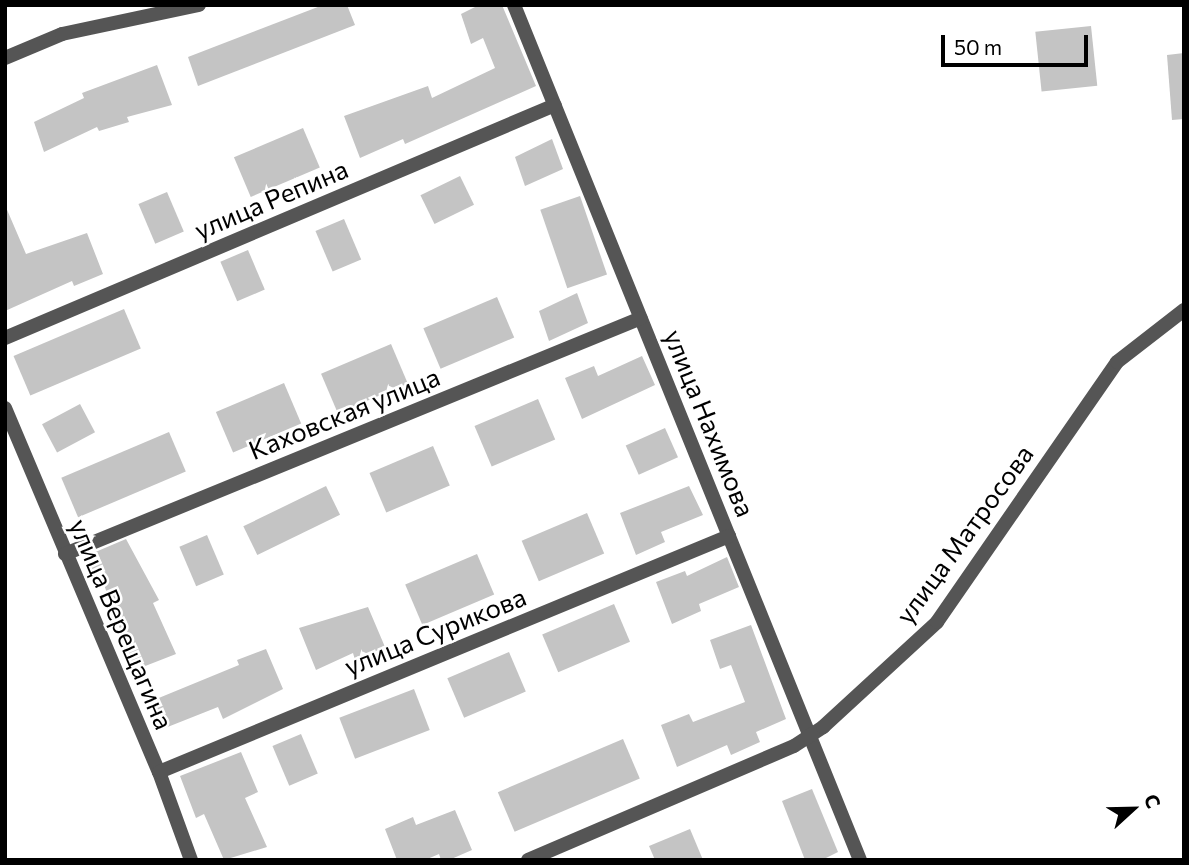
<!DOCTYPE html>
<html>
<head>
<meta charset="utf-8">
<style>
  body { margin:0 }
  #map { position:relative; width:1189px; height:865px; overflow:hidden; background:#fff; font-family:Commissioner,sans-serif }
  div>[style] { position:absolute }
  .building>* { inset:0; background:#c4c4c4; transform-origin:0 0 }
  .street>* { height:14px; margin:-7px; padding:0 7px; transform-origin:7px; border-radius:7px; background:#555 }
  span { translate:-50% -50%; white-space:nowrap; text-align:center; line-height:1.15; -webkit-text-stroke:5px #fff; paint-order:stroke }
  .street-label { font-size:26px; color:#000 }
  .frame { position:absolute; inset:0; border:7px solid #000; pointer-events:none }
  .north { position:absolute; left:1098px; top:774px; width:70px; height:70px; -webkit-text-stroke:5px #fff; paint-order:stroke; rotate:68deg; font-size:19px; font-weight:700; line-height:28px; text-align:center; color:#000 }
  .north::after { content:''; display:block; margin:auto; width:24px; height:32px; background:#000; clip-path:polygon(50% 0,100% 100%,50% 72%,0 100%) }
  .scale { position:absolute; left:941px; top:35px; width:147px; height:32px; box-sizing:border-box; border:4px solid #000; border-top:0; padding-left:9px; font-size:21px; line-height:24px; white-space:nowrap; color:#000; -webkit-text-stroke:5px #fff; paint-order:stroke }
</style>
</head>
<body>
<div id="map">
  <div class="building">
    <div style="clip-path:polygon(323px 5px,347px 5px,355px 25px,198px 86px,188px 57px)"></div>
    <div style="clip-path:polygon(479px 5px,502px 5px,536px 86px,405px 144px,403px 139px,360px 158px,344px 116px,428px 86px,432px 98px,495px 68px,483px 38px,471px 44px,461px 14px)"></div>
    <div style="left:1091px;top:26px;width:60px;height:56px;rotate:84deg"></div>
    <div style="clip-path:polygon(1184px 53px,1184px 119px,1172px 120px,1167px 55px)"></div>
    <div style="clip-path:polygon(157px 65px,172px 105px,127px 117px,129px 122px,99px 131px,97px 127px,44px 152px,34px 122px,84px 98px,82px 93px)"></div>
    <div style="left:303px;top:128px;width:43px;height:75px;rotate:67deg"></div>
    <div style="clip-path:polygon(552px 139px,563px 169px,525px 186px,515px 157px)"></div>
    <div style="left:460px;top:176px;width:32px;height:44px;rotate:64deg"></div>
    <div style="left:167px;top:192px;width:43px;height:31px;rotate:67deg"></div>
    <div style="left:580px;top:196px;width:83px;height:42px;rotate:71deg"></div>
    <div style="clip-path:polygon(5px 205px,26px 254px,87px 233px,103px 274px,74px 286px,72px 281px,5px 311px)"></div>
    <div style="left:344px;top:219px;width:44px;height:31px;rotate:67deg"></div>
    <div style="left:248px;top:250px;width:43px;height:30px;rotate:67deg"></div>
    <div style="clip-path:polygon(577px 293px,588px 323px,549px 341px,539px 311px)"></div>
    <div style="left:497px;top:297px;width:44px;height:80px;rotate:67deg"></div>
    <div style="left:124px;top:309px;width:43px;height:120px;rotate:67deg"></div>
    <div style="left:391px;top:344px;width:43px;height:76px;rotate:67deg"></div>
    <div style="clip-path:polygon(642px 356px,655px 385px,582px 419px,565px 378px,594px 366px,598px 376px)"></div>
    <div style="left:284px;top:383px;width:44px;height:74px;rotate:67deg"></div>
    <div style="left:538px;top:399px;width:44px;height:69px;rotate:67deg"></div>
    <div style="left:80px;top:404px;width:32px;height:43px;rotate:62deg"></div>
    <div style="left:665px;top:428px;width:32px;height:43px;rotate:66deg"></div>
    <div style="left:169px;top:432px;width:43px;height:117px;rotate:67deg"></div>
    <div style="left:433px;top:446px;width:43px;height:69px;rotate:67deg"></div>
    <div style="left:326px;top:486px;width:32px;height:92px;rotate:64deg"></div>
    <div style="clip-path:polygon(689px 486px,703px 515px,661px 532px,665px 542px,636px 555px,620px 513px)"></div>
    <div style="left:587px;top:513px;width:44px;height:71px;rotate:67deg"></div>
    <div style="left:207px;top:535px;width:43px;height:30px;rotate:67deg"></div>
    <div style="clip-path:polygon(126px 539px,159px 600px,153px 603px,176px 654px,135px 670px,103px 582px,99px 584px,86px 556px)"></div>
    <div style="left:477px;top:554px;width:44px;height:78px;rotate:67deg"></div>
    <div style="clip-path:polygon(727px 557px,739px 587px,699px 604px,701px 611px,672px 624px,656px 582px,685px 571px,687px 576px)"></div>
    <div style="left:614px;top:604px;width:41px;height:78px;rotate:67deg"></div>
    <div style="clip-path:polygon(368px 607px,385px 647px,355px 660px,353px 653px,316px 670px,299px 628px)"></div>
    <div style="clip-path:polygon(751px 625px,786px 719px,756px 732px,760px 742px,731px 755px,727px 745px,677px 767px,661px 725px,689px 714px,693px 722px,745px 702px,731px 665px,720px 669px,710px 640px)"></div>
    <div style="clip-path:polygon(266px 649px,283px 689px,223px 719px,218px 707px,160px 730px,149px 702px,239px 665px,237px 660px)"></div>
    <div style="left:509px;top:652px;width:43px;height:67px;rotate:67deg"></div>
    <div style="left:414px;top:689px;width:44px;height:80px;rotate:69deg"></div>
    <div style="left:301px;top:734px;width:43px;height:31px;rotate:67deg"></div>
    <div style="left:623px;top:739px;width:43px;height:136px;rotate:67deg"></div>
    <div style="clip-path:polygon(241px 752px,258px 792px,245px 798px,267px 847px,224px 860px,204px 814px,196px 818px,180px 776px)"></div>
    <div style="clip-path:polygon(812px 789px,838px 852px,822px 860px,805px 860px,782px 801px)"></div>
    <div style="clip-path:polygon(455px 810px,472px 850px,449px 860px,441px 860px,439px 854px,425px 860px,397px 860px,385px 829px,413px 817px,416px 825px)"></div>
    <div style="clip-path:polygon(690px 829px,703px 860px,655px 860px,649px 846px)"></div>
  </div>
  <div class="street">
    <div style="left:514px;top:5px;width:922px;rotate:67.97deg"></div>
    <div style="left:5px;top:58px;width:62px;rotate:-22.8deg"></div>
    <div style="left:62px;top:34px;width:140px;rotate:-12deg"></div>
    <div style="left:5px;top:338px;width:597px;rotate:-22.96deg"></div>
    <div style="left:5px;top:408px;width:395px;rotate:67.1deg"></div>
    <div style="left:159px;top:772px;width:94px;rotate:70deg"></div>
    <div style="left:65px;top:554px;width:622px;rotate:-22.28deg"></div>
    <div style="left:159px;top:772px;width:617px;rotate:-22.49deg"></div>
    <div style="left:528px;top:860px;width:289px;rotate:-23.2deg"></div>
    <div style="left:794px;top:746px;width:35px;rotate:-33deg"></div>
    <div style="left:823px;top:727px;width:155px;rotate:-42.6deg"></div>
    <div style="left:937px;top:622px;width:316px;rotate:-55.3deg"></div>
    <div style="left:1117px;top:362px;width:85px;rotate:-37.8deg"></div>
  </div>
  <div class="street-label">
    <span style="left:271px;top:199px;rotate:-23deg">улица Репина</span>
    <span style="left:344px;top:413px;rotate:-22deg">Каховская улица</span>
    <span style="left:710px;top:423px;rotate:68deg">улица Нахимова</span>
    <span style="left:964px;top:534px;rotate:-54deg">улица Матросова</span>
    <span style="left:122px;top:624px;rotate:67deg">улица Верещагина</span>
    <span style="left:435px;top:631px;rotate:-22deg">улица Сурикова</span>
  </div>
  <div class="frame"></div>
  <div class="north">С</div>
  <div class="scale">50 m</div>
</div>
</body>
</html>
